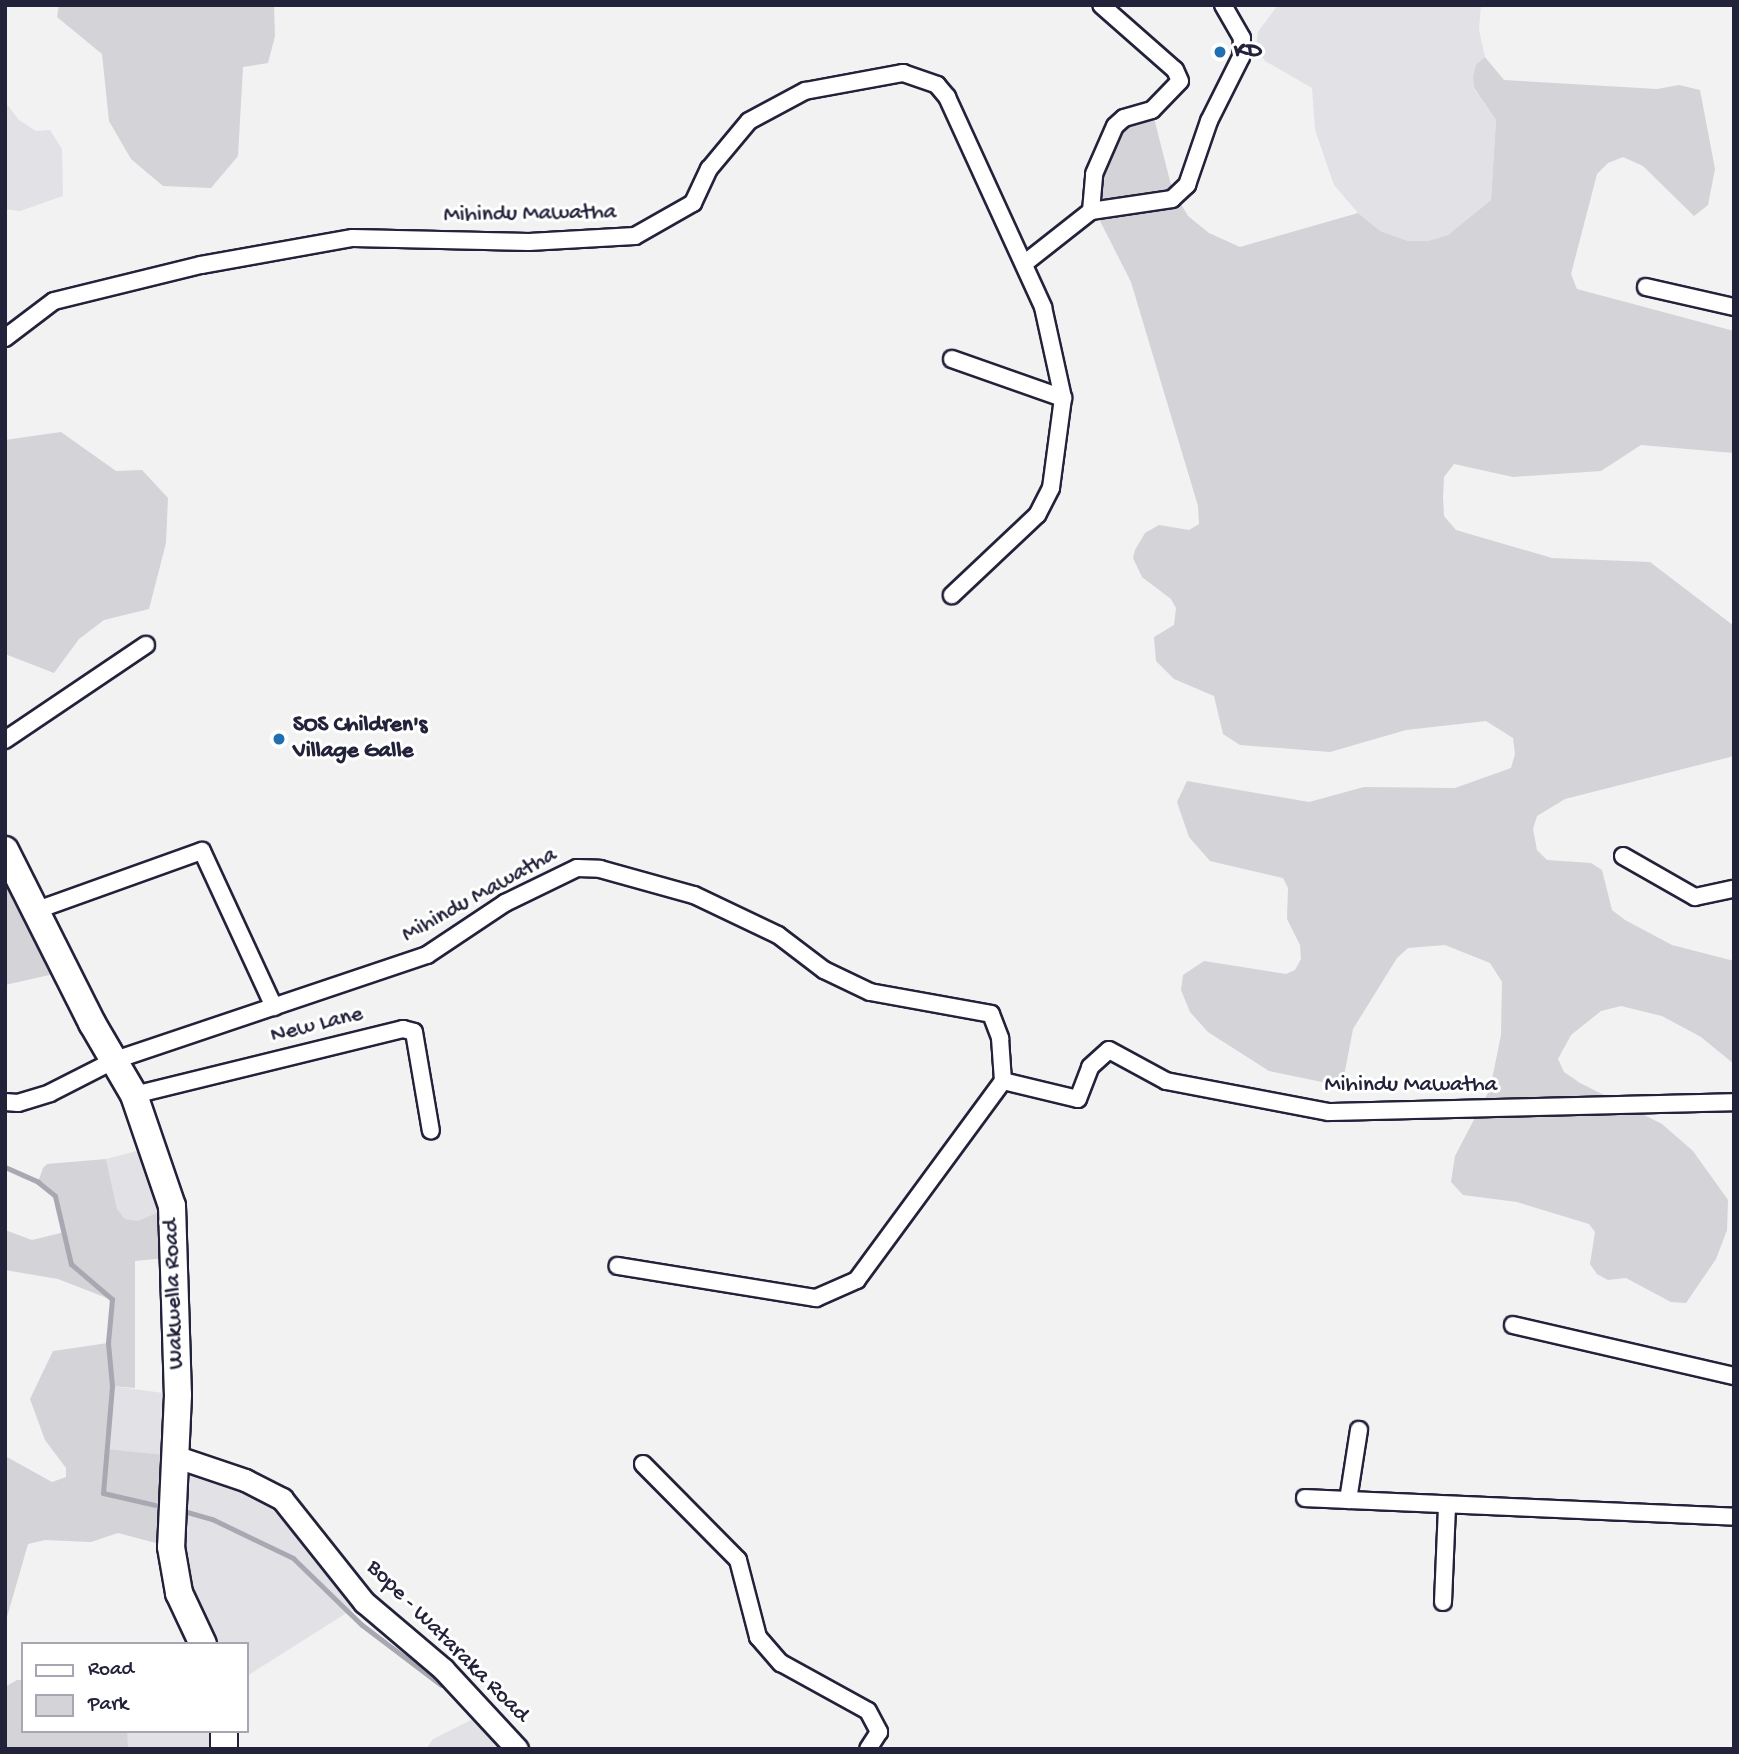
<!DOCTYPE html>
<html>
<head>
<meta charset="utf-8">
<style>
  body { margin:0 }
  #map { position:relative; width:1739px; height:1754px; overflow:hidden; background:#f2f2f3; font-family:"Gochi Hand",sans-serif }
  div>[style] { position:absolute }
  .built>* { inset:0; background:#e2e2e6; transform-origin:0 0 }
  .green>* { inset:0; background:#d3d3d8 }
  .stream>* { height:5px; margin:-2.5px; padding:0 2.5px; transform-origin:2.5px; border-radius:2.5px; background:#a8a8b2 }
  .roads { filter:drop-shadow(2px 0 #22223b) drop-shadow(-2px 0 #22223b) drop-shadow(0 2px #22223b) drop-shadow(0 -2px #22223b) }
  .minor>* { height:16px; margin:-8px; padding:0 8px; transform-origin:8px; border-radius:8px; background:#fff }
  .tertiary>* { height:21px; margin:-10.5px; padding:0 10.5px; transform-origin:10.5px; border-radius:10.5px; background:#fff }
  .primary>* { height:26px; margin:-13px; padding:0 13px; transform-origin:13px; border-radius:13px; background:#fff }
  .dots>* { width:19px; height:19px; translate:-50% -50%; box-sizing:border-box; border:4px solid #fff; border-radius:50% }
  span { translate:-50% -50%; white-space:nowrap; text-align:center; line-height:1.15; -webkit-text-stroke:6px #fff; paint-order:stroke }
  .poi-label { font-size:23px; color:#22223b; font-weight:700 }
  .left { translate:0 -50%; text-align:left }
  .street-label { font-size:23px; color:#22223b }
  .frame { position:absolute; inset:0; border:7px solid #22223b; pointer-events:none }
  .legend { position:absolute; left:21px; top:1642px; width:228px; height:91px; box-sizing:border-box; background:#fff; border:2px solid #a7a7b1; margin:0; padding:9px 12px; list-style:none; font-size:21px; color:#22223b }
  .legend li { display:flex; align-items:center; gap:14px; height:35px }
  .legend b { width:35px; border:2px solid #a7a7b1 }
</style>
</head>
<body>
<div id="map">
  <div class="built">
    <div style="clip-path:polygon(1278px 5px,1481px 5px,1479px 30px,1485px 57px,1473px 77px,1474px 89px,1496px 120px,1491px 200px,1448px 235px,1428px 241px,1408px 241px,1380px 231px,1358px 213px,1334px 185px,1315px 130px,1312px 88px,1265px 61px,1256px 48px,1258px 32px)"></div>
    <div style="clip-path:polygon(5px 102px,19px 120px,36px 131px,50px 130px,62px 149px,63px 196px,20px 211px,5px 209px)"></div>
    <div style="clip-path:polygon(152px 1147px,172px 1206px,138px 1221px,125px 1219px,117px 1209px,106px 1159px)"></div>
    <div style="clip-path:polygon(112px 1386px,178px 1395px,174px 1456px,264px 1488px,364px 1602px,247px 1676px,247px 1644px,203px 1644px,171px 1547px,105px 1450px)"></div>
    <div style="clip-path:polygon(485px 1713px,517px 1749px,426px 1749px,433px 1739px)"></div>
    <div style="left:127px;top:1731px;width:97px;height:18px"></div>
  </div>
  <div class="green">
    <div style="clip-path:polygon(59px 5px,274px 5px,275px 36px,268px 63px,243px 67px,238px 156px,211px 188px,163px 186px,131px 159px,109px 121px,102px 54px,57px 17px)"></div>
    <div style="clip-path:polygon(1485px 57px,1504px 80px,1657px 89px,1679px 85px,1700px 90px,1715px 169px,1708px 205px,1694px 216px,1643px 166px,1623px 157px,1608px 163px,1597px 174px,1571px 274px,1577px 289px,1734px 331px,1734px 453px,1641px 445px,1601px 471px,1513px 477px,1454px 464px,1444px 477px,1443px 497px,1444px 516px,1456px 530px,1552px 558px,1650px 562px,1734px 626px,1734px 756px,1565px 799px,1537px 816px,1533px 829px,1537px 850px,1547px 860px,1591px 863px,1602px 870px,1612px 910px,1625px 920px,1672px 945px,1734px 961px,1734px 1064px,1701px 1037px,1662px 1016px,1621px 1006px,1601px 1011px,1571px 1035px,1558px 1059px,1564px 1072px,1580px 1083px,1662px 1124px,1693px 1151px,1728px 1200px,1727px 1230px,1716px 1259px,1686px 1303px,1671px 1302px,1626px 1278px,1608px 1280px,1597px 1274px,1590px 1264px,1595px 1232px,1589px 1224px,1517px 1202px,1463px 1195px,1451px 1182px,1455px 1156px,1490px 1089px,1501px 1035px,1502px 982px,1490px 963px,1445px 945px,1408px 948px,1397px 958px,1353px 1029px,1344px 1076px,1327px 1083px,1269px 1071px,1208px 1032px,1190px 1012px,1181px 990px,1183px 975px,1204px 961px,1286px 974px,1295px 970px,1301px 959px,1300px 945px,1287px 919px,1288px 888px,1283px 878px,1210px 861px,1189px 837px,1177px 802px,1187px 781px,1309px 802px,1364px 787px,1455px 788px,1511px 768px,1515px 754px,1513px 738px,1486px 721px,1406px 730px,1330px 752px,1240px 745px,1223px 734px,1214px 696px,1174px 679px,1156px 661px,1154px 637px,1174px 625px,1176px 608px,1171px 599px,1142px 577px,1133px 558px,1135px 550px,1145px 533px,1159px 525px,1189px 530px,1199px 524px,1198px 506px,1131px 282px,1093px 207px,1115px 126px,1152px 110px,1172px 189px,1188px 216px,1209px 233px,1240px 247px,1358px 213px,1380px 231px,1408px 241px,1428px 241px,1448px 235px,1491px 200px,1496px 120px,1474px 88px,1473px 77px,1476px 65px)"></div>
    <div style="clip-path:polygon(61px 432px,116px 471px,142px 470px,168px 498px,166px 543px,149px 609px,104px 620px,79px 639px,54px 673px,5px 654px,5px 440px)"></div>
    <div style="clip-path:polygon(5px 877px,67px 971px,5px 985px)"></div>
    <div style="clip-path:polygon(106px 1159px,117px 1209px,125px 1219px,138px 1221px,172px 1206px,176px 1257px,135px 1261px,135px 1388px,112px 1386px,105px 1449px,174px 1456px,171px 1547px,118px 1533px,91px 1542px,45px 1540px,28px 1544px,5px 1624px,5px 1456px,52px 1482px,66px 1477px,66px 1468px,45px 1440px,30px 1399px,53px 1351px,108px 1343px,112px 1300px,58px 1279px,5px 1270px,5px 1230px,32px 1240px,65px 1232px,55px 1196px,38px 1182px,43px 1168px,47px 1164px)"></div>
    <div style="clip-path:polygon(17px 1680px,23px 1680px,23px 1731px,127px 1731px,128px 1749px,5px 1749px,5px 1687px)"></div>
  </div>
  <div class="stream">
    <div style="left:5px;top:1167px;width:36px;rotate:24deg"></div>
    <div style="left:38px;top:1182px;width:22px;rotate:39deg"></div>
    <div style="left:55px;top:1196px;width:70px;rotate:76.8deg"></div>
    <div style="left:71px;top:1264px;width:54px;rotate:40.5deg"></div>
    <div style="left:112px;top:1299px;width:44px;rotate:95.2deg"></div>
    <div style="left:108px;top:1343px;width:43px;rotate:84.7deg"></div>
    <div style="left:112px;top:1386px;width:107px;rotate:94.8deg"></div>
    <div style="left:103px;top:1493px;width:53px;rotate:13deg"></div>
    <div style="left:187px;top:1512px;width:26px;rotate:16deg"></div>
    <div style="left:212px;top:1519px;width:90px;rotate:25.7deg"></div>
    <div style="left:293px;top:1558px;width:96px;rotate:44.2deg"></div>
    <div style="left:362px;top:1625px;width:99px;rotate:37.2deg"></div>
  </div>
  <div class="roads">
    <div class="minor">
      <div style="left:1091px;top:211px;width:82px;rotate:-8.4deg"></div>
      <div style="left:1172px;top:199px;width:21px;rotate:-43deg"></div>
      <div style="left:1187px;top:185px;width:68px;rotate:-71deg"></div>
      <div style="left:1209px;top:121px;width:72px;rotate:-63.4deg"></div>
      <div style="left:1241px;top:57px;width:19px;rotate:-87deg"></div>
      <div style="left:1242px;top:38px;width:38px;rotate:-120deg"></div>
      <div style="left:1025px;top:263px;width:84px;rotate:-38.2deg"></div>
      <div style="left:1091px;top:211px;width:37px;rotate:-85deg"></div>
      <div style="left:1094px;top:174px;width:52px;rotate:-66.4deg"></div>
      <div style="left:1115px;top:126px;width:12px;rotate:-42deg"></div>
      <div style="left:1124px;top:118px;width:29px;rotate:-16deg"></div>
      <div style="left:1152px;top:110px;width:40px;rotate:-46deg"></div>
      <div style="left:1180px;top:81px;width:12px;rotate:-114deg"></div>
      <div style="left:1175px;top:70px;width:98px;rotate:-138.7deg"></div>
      <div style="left:1646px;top:287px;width:90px;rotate:12.8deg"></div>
      <div style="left:5px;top:338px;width:61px;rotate:-37.1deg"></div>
      <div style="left:54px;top:301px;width:151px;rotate:-13.8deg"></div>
      <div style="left:201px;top:265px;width:154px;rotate:-10.1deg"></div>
      <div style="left:353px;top:238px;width:176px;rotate:1.3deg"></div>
      <div style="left:529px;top:242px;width:106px;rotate:-3.2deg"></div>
      <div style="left:635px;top:236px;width:67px;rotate:-29.6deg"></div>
      <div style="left:693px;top:203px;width:38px;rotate:-65deg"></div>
      <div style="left:709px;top:169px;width:62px;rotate:-50.2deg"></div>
      <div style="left:749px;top:121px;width:64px;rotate:-28.2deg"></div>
      <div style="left:805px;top:91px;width:100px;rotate:-10.4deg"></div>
      <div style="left:903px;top:73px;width:36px;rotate:19deg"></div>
      <div style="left:937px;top:85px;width:16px;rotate:50deg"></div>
      <div style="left:947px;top:97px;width:231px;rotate:65.4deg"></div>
      <div style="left:1043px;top:307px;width:93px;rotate:77.6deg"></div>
      <div style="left:1063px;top:398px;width:91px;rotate:97.6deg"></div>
      <div style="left:1051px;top:488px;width:30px;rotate:117deg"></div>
      <div style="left:1037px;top:515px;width:117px;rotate:136.7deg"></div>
      <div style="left:952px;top:359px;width:118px;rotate:19.4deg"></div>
      <div style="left:5px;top:740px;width:170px;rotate:-34deg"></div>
      <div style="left:1623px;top:856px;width:83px;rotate:29.7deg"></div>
      <div style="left:1695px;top:897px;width:40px;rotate:-12deg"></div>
      <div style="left:37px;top:910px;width:175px;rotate:-19.7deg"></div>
      <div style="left:202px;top:851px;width:172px;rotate:65.2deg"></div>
      <div style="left:1003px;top:1081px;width:77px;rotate:13.5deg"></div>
      <div style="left:1078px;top:1099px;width:34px;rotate:-69deg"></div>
      <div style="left:1090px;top:1067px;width:25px;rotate:-42deg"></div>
      <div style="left:1109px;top:1050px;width:65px;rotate:28.5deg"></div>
      <div style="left:1166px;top:1081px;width:166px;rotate:10.8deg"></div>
      <div style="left:1329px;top:1112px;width:405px;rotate:-1.4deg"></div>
      <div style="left:134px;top:1095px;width:277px;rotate:-13.8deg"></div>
      <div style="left:403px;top:1029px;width:11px;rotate:15deg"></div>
      <div style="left:414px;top:1032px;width:100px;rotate:80.3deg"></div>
      <div style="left:5px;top:1102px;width:13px;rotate:4deg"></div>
      <div style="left:18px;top:1103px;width:34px;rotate:-17deg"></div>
      <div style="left:50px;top:1093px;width:73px;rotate:-26.9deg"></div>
      <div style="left:115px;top:1060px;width:329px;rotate:-18.6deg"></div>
      <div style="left:427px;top:955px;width:94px;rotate:-33.7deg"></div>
      <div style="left:505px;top:903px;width:80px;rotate:-25.9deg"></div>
      <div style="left:577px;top:868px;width:23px;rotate:2deg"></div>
      <div style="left:600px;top:869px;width:98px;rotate:15.5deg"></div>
      <div style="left:694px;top:895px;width:93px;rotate:25.5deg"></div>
      <div style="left:778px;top:935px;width:58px;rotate:37.3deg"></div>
      <div style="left:824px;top:970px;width:51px;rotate:25.6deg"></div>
      <div style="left:870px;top:992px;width:123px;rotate:10.3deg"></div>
      <div style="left:991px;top:1014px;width:26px;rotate:69deg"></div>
      <div style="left:1000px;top:1038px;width:43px;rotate:86deg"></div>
      <div style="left:1003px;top:1081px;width:247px;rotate:126.3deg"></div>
      <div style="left:857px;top:1280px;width:45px;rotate:156.3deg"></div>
      <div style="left:816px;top:1298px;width:201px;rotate:-170.8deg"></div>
      <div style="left:1513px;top:1325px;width:227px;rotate:13deg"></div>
      <div style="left:643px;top:1464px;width:135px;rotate:45.3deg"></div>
      <div style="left:738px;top:1560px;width:80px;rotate:75.4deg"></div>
      <div style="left:758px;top:1637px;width:35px;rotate:49deg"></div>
      <div style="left:781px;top:1663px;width:99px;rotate:28.9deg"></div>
      <div style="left:868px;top:1711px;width:24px;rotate:62deg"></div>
      <div style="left:879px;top:1732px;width:20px;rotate:123deg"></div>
      <div style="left:1305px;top:1498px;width:429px;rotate:2.5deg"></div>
      <div style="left:1348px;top:1500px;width:71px;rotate:-81.1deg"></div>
      <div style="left:1443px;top:1602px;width:97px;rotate:-87.6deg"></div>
    </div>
    <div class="tertiary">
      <div style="left:174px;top:1456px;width:75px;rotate:18.7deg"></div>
      <div style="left:245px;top:1480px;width:42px;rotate:27.2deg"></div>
      <div style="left:282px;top:1499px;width:132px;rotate:51.5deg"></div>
      <div style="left:364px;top:1602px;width:104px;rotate:40.3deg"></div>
      <div style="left:443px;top:1669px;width:109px;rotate:47.2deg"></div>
    </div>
    <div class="primary">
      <div style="left:5px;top:850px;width:194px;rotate:63.3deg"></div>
      <div style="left:92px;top:1023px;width:83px;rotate:59.7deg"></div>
      <div style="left:134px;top:1095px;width:117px;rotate:71.1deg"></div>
      <div style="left:172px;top:1206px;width:189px;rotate:88.2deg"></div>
      <div style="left:178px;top:1395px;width:152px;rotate:92.6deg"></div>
      <div style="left:171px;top:1547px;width:47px;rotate:80.1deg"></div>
      <div style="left:179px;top:1593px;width:56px;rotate:64.8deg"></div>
      <div style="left:224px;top:1749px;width:18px;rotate:-90deg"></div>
    </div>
  </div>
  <div class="dots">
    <div style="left:1220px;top:52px;background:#1f6fb2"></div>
    <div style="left:279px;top:739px;background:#1f6fb2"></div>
  </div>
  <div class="poi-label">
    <span class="left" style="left:1234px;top:52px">KD</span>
    <span class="left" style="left:293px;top:739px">SOS Children's<br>Village Galle</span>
  </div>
  <div class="street-label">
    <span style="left:530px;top:215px;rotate:-1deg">Mihindu Mawatha</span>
    <span style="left:480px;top:896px;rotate:-29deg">Mihindu Mawatha</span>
    <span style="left:317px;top:1026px;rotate:-14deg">New Lane</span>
    <span style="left:1411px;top:1086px">Mihindu Mawatha</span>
    <span style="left:175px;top:1294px;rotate:-92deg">Wakwella Road</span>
    <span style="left:447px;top:1642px;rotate:45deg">Bope - Wataraka Road</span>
  </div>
  <div class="frame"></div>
  <ul class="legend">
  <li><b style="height:9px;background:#fff"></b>Road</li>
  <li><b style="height:19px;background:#d3d3d8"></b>Park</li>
  </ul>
</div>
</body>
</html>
